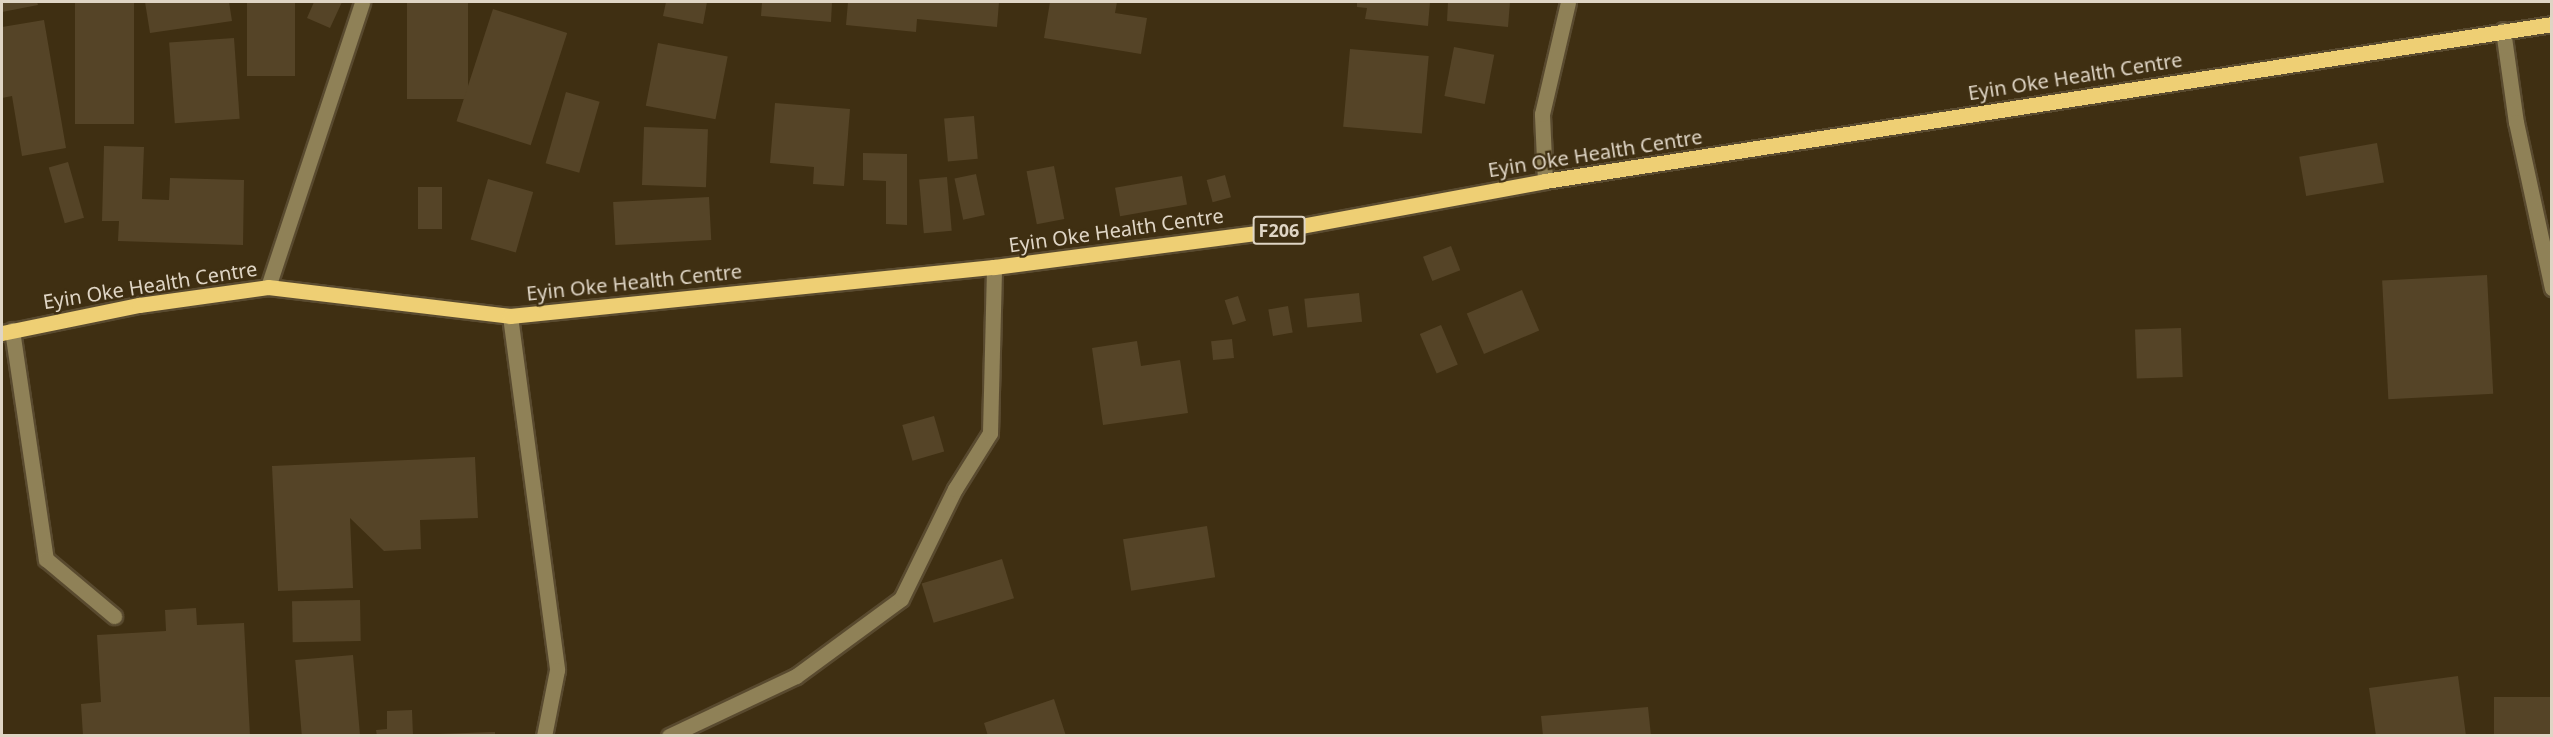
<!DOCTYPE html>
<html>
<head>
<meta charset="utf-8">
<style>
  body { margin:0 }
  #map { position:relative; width:2553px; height:737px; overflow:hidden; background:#3f2f12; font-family:"Noto Sans",sans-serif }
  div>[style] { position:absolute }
  .building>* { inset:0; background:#554427; transform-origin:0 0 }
  .roads { filter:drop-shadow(2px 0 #594a2f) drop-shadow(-2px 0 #594a2f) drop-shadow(0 2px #594a2f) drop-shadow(0 -2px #594a2f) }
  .minor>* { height:15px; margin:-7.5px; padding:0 7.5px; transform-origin:7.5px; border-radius:7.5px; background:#8f8157 }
  .major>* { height:15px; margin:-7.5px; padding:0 7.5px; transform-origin:7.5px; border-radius:7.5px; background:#eecf74 }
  span { translate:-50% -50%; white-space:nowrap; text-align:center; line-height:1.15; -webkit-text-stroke:4.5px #3f2f12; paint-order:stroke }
  .shield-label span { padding:2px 4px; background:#3f2f12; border:2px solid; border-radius:4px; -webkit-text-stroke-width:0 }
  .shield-label { font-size:18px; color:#dfd5c5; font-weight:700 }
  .street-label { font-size:20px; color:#dfd5c5 }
  .frame { position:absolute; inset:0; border:3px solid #dfd5c5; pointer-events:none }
</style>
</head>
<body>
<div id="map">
  <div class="building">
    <div style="clip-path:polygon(2px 2px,37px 2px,38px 5px,2px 12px)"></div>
    <div style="left:75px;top:2px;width:59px;height:122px"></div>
    <div style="clip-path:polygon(145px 2px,229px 2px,232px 21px,150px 33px)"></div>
    <div style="left:247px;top:2px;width:48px;height:74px"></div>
    <div style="clip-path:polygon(314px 2px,342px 2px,330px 28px,307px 18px)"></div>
    <div style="left:407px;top:2px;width:61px;height:97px"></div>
    <div style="clip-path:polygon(666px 2px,707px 2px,703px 24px,663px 16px)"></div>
    <div style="clip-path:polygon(762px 2px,832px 2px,831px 22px,761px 16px)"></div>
    <div style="clip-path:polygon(848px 2px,999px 2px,997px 27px,917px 19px,916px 32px,846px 25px)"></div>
    <div style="clip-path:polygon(1050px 2px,1117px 2px,1115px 13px,1147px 18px,1141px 54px,1044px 38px)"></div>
    <div style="clip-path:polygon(1357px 2px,1430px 2px,1428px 26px,1365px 19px,1367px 8px,1357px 7px)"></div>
    <div style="clip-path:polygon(1448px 2px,1510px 2px,1508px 27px,1447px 21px)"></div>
    <div style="left:493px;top:9px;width:78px;height:118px;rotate:18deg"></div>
    <div style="clip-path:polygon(44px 20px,66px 148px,22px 156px,12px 96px,2px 98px,2px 27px)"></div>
    <div style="left:234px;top:38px;width:81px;height:65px;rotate:86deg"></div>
    <div style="left:658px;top:43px;width:71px;height:64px;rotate:11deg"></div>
    <div style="left:1454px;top:47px;width:41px;height:50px;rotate:11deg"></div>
    <div style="left:1350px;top:49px;width:79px;height:78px;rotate:5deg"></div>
    <div style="left:566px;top:92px;width:35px;height:74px;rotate:16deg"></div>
    <div style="clip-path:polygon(775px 103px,850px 109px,844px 186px,813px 184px,814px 167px,770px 163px)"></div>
    <div style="left:974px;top:116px;width:43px;height:30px;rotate:85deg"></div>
    <div style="left:644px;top:127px;width:64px;height:58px;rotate:2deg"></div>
    <div style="left:2377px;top:143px;width:40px;height:79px;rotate:80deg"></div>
    <div style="clip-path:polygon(104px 146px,144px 147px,142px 199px,169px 200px,170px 178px,244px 180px,243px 245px,118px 241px,119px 221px,102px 221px)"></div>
    <div style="clip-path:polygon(863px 153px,907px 154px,907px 225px,886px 224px,886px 181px,863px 180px)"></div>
    <div style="left:68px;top:162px;width:58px;height:20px;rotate:74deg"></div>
    <div style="left:1054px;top:166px;width:54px;height:28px;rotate:79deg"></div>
    <div style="left:976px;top:174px;width:42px;height:22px;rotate:78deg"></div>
    <div style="left:1225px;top:175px;width:23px;height:19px;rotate:75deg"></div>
    <div style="left:1182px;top:176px;width:29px;height:68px;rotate:80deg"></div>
    <div style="left:947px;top:177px;width:54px;height:28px;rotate:85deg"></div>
    <div style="left:488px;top:179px;width:47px;height:63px;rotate:16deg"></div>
    <div style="left:418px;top:187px;width:24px;height:42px"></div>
    <div style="left:709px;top:197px;width:43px;height:96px;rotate:87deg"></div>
    <div style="left:1451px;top:246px;width:26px;height:30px;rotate:69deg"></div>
    <div style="left:2487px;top:275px;width:119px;height:105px;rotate:87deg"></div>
    <div style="left:1522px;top:290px;width:44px;height:60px;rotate:67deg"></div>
    <div style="left:1359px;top:293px;width:29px;height:55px;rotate:84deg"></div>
    <div style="left:1238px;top:296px;width:26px;height:14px;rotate:72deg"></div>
    <div style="left:1288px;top:306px;width:27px;height:20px;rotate:80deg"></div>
    <div style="left:1441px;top:325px;width:43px;height:23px;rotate:67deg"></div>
    <div style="left:2181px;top:328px;width:49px;height:46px;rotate:88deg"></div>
    <div style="left:1232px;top:339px;width:19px;height:21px;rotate:84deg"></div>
    <div style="clip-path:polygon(1137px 341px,1141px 366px,1180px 360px,1188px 413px,1103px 425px,1092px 348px)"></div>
    <div style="left:934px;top:416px;width:37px;height:33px;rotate:74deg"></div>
    <div style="clip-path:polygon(475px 457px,478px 518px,420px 520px,421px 549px,384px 551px,350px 518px,353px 588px,278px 591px,272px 466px)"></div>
    <div style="left:1207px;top:526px;width:52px;height:85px;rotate:81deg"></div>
    <div style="left:1002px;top:559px;width:41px;height:84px;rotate:73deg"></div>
    <div style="left:360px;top:600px;width:41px;height:68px;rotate:89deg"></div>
    <div style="clip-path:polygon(196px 608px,197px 625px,244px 623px,250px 736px,83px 736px,81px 704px,101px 702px,97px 635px,166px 631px,165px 610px)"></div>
    <div style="left:353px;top:655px;width:81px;height:58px;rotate:85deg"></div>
    <div style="clip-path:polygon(2458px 676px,2466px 736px,2376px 736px,2369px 688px)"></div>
    <div style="left:2552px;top:697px;width:39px;height:58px;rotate:90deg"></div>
    <div style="clip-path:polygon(1054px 699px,1066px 736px,988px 736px,984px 723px)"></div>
    <div style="clip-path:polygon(1648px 707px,1651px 736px,1543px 736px,1541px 716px)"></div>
    <div style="clip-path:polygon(412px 710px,413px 736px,377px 736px,376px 730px,387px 729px,387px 711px)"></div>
    <div style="clip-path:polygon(495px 732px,495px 736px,437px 736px,437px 734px)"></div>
  </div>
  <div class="roads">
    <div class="minor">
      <div style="left:2503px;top:30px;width:93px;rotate:82deg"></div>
      <div style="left:2516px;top:122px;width:170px;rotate:77.8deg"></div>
      <div style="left:1545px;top:181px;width:67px;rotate:-92.6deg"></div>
      <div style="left:1542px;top:114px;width:115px;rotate:-76.9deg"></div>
      <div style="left:268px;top:287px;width:300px;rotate:-71.7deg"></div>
      <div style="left:510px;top:316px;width:357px;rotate:82.4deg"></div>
      <div style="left:557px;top:670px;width:67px;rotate:101.1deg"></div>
      <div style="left:12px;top:330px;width:232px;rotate:81.6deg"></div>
      <div style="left:46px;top:559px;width:89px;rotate:40deg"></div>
      <div style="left:669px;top:736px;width:140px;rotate:-25.3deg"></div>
      <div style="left:796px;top:676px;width:130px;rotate:-36.3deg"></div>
      <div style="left:901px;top:599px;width:123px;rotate:-63.9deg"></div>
      <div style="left:955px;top:489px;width:66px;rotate:-58deg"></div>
      <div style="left:990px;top:433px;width:166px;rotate:-88.6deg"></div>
    </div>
    <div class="major">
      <div style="left:2px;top:333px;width:140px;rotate:-11.6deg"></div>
      <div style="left:139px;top:305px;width:130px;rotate:-7.9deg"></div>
      <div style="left:268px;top:287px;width:244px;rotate:6.8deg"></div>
      <div style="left:510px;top:316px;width:486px;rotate:-5.8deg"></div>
      <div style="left:994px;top:267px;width:287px;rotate:-7.4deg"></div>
      <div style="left:1279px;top:230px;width:270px;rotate:-10.4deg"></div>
      <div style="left:1545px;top:181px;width:1019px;rotate:-8.86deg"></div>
    </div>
  </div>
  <div class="shield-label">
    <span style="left:1279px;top:230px">F206</span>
  </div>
  <div class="street-label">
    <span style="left:2075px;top:76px;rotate:-9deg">Eyin Oke Health Centre</span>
    <span style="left:1595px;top:153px;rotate:-9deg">Eyin Oke Health Centre</span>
    <span style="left:1116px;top:230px;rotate:-8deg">Eyin Oke Health Centre</span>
    <span style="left:634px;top:282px;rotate:-6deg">Eyin Oke Health Centre</span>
    <span style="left:150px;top:285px;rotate:-9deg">Eyin Oke Health Centre</span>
  </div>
  <div class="frame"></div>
</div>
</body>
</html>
